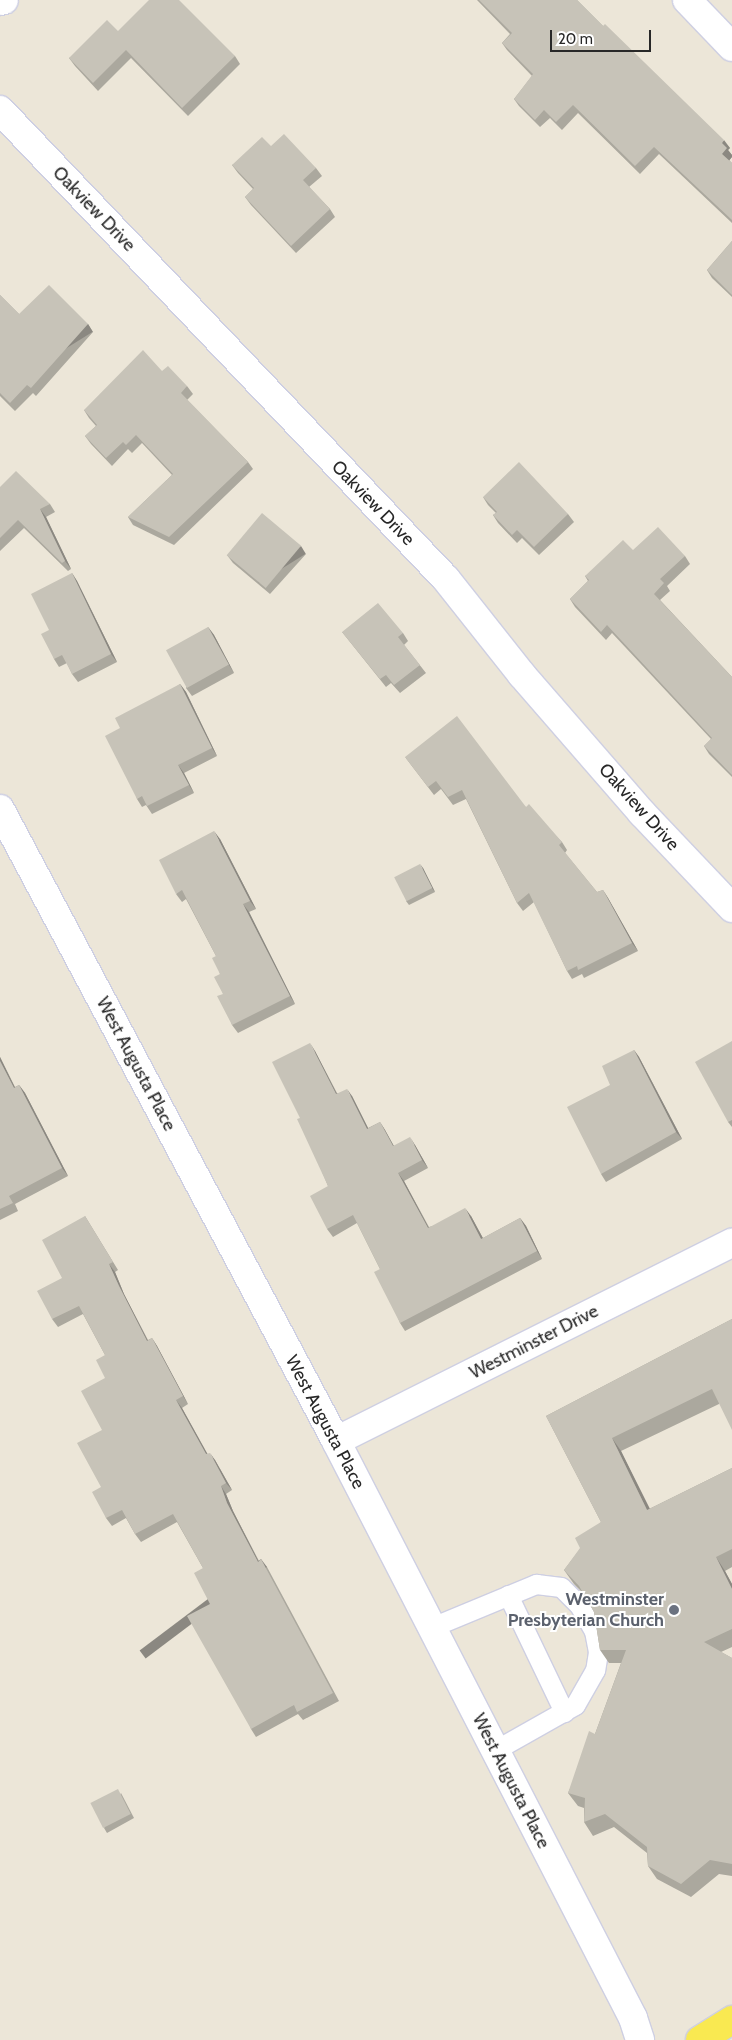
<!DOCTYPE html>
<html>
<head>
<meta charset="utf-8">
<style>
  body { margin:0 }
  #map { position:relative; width:732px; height:2040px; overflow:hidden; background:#ece6d8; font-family:Cabin,sans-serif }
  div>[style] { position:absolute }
  .roads { filter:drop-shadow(1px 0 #cecfe2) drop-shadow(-1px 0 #cecfe2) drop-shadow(0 1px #cecfe2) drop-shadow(0 -1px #cecfe2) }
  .service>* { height:19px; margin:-9.5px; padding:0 9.5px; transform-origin:9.5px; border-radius:9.5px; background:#fff }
  .minor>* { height:28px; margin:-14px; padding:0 14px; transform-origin:14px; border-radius:14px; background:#fff }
  .primary>* { height:28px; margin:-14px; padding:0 14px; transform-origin:14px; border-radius:14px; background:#f9e951 }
  .wall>* { inset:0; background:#aba89e }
  .shaded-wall>* { inset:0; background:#8b8881; transform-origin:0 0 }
  .building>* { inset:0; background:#c7c3b8; transform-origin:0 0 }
  .dots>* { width:14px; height:14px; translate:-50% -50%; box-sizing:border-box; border:2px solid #fff; border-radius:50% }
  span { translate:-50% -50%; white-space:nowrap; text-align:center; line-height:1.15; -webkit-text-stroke:4px #fff; paint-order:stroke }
  .street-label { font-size:18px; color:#282828 }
  .worship-label { font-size:18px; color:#5b616d; font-weight:700 }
  .right { translate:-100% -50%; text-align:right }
  .scale { position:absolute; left:550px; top:30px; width:101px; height:22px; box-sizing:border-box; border:2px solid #282828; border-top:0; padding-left:6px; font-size:15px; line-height:18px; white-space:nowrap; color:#282828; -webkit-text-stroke:4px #fff; paint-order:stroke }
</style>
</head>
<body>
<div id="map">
  <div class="roads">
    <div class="service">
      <div style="left:508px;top:1595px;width:130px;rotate:64.4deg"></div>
      <div style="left:432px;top:1627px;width:113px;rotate:-22.5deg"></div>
      <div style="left:536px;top:1584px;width:25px;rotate:7deg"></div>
      <div style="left:561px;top:1587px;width:25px;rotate:45deg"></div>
      <div style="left:579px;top:1605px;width:30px;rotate:60deg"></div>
      <div style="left:594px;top:1631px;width:21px;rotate:79deg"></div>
      <div style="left:598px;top:1652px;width:18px;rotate:99deg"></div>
      <div style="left:595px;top:1670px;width:40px;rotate:119.7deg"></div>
      <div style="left:575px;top:1705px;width:92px;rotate:150.6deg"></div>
    </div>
    <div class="minor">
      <div style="left:687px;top:0;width:65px;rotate:46.2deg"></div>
      <div style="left:0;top:1px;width:4px;rotate:-14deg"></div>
      <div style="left:0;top:110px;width:647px;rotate:46.44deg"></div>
      <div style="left:446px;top:579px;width:122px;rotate:51.6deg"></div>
      <div style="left:522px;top:675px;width:183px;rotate:49deg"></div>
      <div style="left:642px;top:813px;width:131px;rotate:46.5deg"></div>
      <div style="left:0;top:809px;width:716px;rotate:62deg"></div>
      <div style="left:336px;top:1441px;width:649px;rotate:62.76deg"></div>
      <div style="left:633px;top:2018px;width:23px;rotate:72deg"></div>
      <div style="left:336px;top:1441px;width:443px;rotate:-26.6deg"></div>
    </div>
    <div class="primary">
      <div style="left:700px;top:2040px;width:38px;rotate:-32deg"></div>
    </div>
  </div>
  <div class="wall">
    <div style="clip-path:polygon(477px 0,577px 0,603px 26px,730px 148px,728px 150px,732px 155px,732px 157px,729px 160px,732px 163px,732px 223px,659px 154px,640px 174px,578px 113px,562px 130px,550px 118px,540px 127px,519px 106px,514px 99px,532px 76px,507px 50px,502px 43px,510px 34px)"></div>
    <div style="clip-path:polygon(118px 31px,235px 56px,240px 64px,188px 116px,131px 58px,98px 91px,75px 66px,69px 58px)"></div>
    <div style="clip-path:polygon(271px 146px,316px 168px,322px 176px,309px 187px,330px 209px,335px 217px,296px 253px,251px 205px,245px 197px,253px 189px,238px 173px,232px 165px)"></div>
    <div style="clip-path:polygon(732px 241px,732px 297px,712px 278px,707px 270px)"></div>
    <div style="clip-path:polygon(0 295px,19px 314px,88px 324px,93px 332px,36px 396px,33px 393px,15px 411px,0 396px)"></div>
    <div style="clip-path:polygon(187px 386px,193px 394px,187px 400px,248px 462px,253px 469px,174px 545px,133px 525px,128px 517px,172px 475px,142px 443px,132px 453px,128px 449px,112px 466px,91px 444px,85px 436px,96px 426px,89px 418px,84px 410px)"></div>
    <div style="clip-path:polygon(0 487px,50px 504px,55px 512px,46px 517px,71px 569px,68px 571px,24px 528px,0 551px)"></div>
    <div style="clip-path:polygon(483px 497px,568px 514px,574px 522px,539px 555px,522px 538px,517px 543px,498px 523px,493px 515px,496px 513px,488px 505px)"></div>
    <div style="clip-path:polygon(633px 550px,685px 556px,690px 564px,667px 586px,670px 591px,660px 600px,732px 677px,732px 777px,709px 754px,704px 746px,711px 739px,612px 633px,606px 640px,575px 607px,570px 599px,588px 581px,585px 576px)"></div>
    <div style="clip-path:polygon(306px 554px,270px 594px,233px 563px,227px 555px)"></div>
    <div style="clip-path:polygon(72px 573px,77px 581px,117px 662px,78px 682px,72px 674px,67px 663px,59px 667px,54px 659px,49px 630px)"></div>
    <div style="clip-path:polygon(208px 627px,214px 635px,234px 673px,192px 696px,186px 688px)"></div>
    <div style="clip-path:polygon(342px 632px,403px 633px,408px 641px,404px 645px,426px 673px,400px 693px,391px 683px,386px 687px)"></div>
    <div style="clip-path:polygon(180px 684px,186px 692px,217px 756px,184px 773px,194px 793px,152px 814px,146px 805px,142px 807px,137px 799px,120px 728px)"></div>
    <div style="clip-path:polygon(405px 757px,526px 807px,562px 842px,567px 850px,565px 853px,597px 892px,603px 890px,608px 898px,638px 951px,584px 978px,582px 974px,572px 979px,567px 971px,534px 902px,523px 911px,517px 903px,466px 799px,453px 805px,441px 789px,434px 795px)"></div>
    <div style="clip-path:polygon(220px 839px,256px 909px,249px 912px,295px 1004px,238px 1033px,232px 1025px,223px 994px,220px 974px,216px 956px,186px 899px,182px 902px,176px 894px)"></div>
    <div style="clip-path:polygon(423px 868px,435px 892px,409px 905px,406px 901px)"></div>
    <div style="clip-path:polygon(732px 1041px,732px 1127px,728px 1122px)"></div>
    <div style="clip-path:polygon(634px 1050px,639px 1057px,682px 1139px,606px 1182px,601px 1174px,610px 1085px)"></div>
    <div style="clip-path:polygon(315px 1051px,337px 1093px,352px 1096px,368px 1128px,380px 1122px,385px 1130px,394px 1146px,415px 1145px,428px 1168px,404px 1181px,429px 1227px,471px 1216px,483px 1238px,520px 1218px,526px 1226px,542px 1259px,405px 1331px,400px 1323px,380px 1269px,357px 1223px,333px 1237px,327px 1229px,328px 1186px,300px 1118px)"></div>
    <div style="clip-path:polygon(0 1057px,15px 1087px,19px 1085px,25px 1093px,68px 1176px,15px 1204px,18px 1211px,0 1220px)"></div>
    <div style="clip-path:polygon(85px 1216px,118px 1270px,115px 1272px,124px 1294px,148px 1340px,152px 1338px,157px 1346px,188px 1404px,182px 1408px,207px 1454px,215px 1460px,232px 1490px,226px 1494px,233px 1511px,259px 1561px,267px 1567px,339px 1701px,303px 1720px,298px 1714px,256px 1737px,251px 1729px,210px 1604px,203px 1568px,177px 1522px,141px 1542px,135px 1534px,126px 1518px,112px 1526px,106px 1518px,101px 1487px,102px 1430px,105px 1378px,105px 1355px,83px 1314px,58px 1327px,52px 1319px)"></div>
    <div style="clip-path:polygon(732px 1319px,719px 1404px,621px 1451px,649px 1509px,732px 1468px,732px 1567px,725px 1571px,732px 1584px,732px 1647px,721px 1652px,732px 1658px,732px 1876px,719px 1874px,691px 1897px,657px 1879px,648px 1866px,647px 1853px,614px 1827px,593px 1836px,584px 1822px,584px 1808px,578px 1806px,568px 1793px,595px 1734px,621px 1663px,609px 1663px,600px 1650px,594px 1612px,585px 1595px,574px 1584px,564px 1570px,601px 1522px,546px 1416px)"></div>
    <div style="clip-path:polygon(121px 1793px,134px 1818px,107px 1833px,104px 1828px)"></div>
  </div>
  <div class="shaded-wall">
    <div style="clip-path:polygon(724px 140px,730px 148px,728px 150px,732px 155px,732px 157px,728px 162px,722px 154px,722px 143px)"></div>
    <div style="left:88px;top:324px;width:9px;height:86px;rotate:58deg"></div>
    <div style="clip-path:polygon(40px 509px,46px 517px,71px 569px,65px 561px)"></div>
    <div style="left:301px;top:546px;width:9px;height:55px;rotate:58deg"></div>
    <div style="clip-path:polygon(72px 573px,77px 581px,117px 662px,111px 654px)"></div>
    <div style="clip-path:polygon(208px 627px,214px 635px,234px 673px,229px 665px)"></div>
    <div style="clip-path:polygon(180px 684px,186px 692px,217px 756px,212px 748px)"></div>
    <div style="clip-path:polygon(178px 765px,184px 773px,194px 793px,189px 785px)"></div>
    <div style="clip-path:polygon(214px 831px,220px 839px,256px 909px,250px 901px)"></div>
    <div style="clip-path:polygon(420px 864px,423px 868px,435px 892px,432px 888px)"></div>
    <div style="clip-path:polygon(603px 890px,608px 898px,638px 951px,632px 943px)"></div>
    <div style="clip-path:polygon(243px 904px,249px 912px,295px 1004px,290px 996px)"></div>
    <div style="clip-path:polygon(310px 1043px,315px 1051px,341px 1102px,336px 1094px)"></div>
    <div style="clip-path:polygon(634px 1050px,639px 1057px,682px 1139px,676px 1132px)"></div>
    <div style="clip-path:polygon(0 1057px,19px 1096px,14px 1088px,0 1061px)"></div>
    <div style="clip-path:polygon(19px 1085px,25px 1093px,68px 1176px,62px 1168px)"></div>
    <div style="clip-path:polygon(347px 1089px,352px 1096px,372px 1136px,367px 1129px)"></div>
    <div style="clip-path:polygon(380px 1122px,385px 1130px,398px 1154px,393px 1146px)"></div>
    <div style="clip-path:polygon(410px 1137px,415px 1145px,428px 1168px,422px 1160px)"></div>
    <div style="clip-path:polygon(398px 1173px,404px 1181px,433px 1236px,428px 1228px)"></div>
    <div style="clip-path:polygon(465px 1208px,471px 1216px,487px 1246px,481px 1239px)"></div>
    <div style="clip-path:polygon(520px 1218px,526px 1226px,542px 1259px,537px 1251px)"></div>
    <div style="clip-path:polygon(109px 1264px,115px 1272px,124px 1294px,152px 1349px,147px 1341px,119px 1286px)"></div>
    <div style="clip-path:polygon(152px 1338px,157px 1346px,188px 1404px,183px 1396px)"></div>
    <div style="clip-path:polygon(176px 1400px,182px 1408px,212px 1462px,206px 1454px)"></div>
    <div style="clip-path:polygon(612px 1438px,621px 1451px,657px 1523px,647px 1510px)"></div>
    <div style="clip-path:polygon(210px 1453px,215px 1460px,232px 1490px,226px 1483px)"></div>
    <div style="clip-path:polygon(221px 1486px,226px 1494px,233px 1511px,263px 1570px,258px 1562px,227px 1503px)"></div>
    <div style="clip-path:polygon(716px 1557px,725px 1571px,732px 1584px,732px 1589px)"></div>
    <div style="left:261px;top:1559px;width:10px;height:152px;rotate:53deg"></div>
  </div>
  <div class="building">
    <div style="clip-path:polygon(149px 0,179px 0,235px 56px,182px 108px,126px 50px,93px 83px,69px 58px,107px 20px,118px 31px)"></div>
    <div style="clip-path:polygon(479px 0,577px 0,603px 26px,605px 24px,724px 140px,722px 143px,727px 148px,722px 154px,732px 163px,732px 220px,654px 147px,635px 166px,573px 105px,556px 122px,544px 110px,535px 120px,514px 99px,533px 74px,502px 43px,512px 33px)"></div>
    <div style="clip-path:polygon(284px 134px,316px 168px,303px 180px,330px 209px,291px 246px,245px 197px,254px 188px,232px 165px,262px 137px,271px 146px)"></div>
    <div style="clip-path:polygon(732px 241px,732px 295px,707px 270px)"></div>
    <div style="clip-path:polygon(49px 285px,88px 324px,31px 388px,27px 385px,10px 403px,0 393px,0 295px,19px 314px)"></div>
    <div style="clip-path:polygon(143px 350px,162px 371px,168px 366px,187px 386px,181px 393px,248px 462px,169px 537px,128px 517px,173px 474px,136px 435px,126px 445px,123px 442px,106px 458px,85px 436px,97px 425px,84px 410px)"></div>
    <div style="clip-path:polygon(519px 462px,568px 514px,534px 547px,517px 530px,512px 535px,493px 515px,497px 512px,483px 497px)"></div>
    <div style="clip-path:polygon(16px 471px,50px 504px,40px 509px,65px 561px,62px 563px,18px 520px,0 538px,0 487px)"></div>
    <div style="left:262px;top:513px;width:51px;height:55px;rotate:40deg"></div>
    <div style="clip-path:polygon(658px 527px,685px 556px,660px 579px,664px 583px,654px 594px,732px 677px,732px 775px,704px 746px,712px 738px,607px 625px,601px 632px,570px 599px,589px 580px,585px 576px,623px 540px,633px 550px)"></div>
    <div style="clip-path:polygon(72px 573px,111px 654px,72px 674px,62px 655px,54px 659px,41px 634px,49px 630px,31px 594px)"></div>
    <div style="clip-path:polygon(378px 603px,403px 633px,398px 637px,420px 665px,394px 685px,386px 675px,380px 679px,342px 632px)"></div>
    <div style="left:208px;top:627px;width:43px;height:48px;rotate:61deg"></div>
    <div style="clip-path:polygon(180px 684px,212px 748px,178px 765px,189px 785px,147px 806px,142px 796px,137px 799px,105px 736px,120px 728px,115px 718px)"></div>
    <div style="clip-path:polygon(457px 716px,526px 807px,529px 804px,562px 842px,559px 845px,597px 892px,603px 890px,632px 943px,578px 970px,577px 966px,567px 971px,529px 893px,517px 903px,462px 790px,448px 797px,436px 781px,428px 787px,405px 757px)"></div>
    <div style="clip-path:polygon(214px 831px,250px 901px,243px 904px,290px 996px,232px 1025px,217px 996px,223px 994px,214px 977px,220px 974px,212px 958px,216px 956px,182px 890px,176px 894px,159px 860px)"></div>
    <div style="left:420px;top:864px;width:27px;height:29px;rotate:63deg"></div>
    <div style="clip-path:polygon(732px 1041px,732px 1120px,728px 1122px,695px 1062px)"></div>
    <div style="clip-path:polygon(310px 1043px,336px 1094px,347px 1089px,367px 1129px,380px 1122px,393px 1146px,410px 1137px,422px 1160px,398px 1173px,428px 1228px,465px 1208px,481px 1239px,520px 1218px,537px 1251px,400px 1323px,374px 1272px,380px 1269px,353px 1215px,327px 1229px,310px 1196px,328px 1186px,297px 1119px,300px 1118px,272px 1062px)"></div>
    <div style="clip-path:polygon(634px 1050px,676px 1132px,601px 1174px,567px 1107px,610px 1085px,602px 1066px)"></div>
    <div style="clip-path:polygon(0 1061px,14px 1088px,19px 1085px,62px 1168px,9px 1196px,13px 1203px,0 1209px)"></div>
    <div style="clip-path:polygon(85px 1216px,113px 1262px,109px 1264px,119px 1286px,147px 1341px,152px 1338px,183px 1396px,176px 1400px,206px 1454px,210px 1453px,226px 1483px,221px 1486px,227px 1503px,258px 1562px,261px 1559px,333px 1693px,297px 1712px,294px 1705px,251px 1729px,187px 1616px,210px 1604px,194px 1573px,203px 1568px,173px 1514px,135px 1534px,122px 1510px,106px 1518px,92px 1492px,101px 1487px,77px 1443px,102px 1430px,81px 1391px,105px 1378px,96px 1360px,105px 1355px,79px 1306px,52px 1319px,37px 1291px,62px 1278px,42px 1240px)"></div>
    <div style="clip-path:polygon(732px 1319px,732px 1430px,712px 1389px,612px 1438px,647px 1510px,732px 1468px,732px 1549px,716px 1557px,732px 1589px,732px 1629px,704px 1642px,732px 1658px,732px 1864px,710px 1860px,681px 1884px,648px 1866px,647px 1847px,605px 1814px,584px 1822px,585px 1798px,568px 1793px,589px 1731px,595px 1734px,626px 1650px,600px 1650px,594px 1612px,579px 1586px,564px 1570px,580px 1548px,575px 1538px,601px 1522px,546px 1416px)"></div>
    <div style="left:118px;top:1789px;width:28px;height:31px;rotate:63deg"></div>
  </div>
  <div class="dots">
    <div style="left:674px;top:1610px;background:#6b7280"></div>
  </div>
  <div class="street-label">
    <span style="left:94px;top:209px;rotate:46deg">Oakview Drive</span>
    <span style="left:373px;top:503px;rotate:46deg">Oakview Drive</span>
    <span style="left:639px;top:807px;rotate:48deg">Oakview Drive</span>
    <span style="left:136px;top:1064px;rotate:62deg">West Augusta Place</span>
    <span style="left:534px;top:1342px;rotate:-27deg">Westminster Drive</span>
    <span style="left:325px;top:1422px;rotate:62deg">West Augusta Place</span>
    <span style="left:511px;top:1781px;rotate:63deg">West Augusta Place</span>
  </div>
  <div class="worship-label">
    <span class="right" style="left:664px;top:1610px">Westminster<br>Presbyterian Church</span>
  </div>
  <div class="scale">20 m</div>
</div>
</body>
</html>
